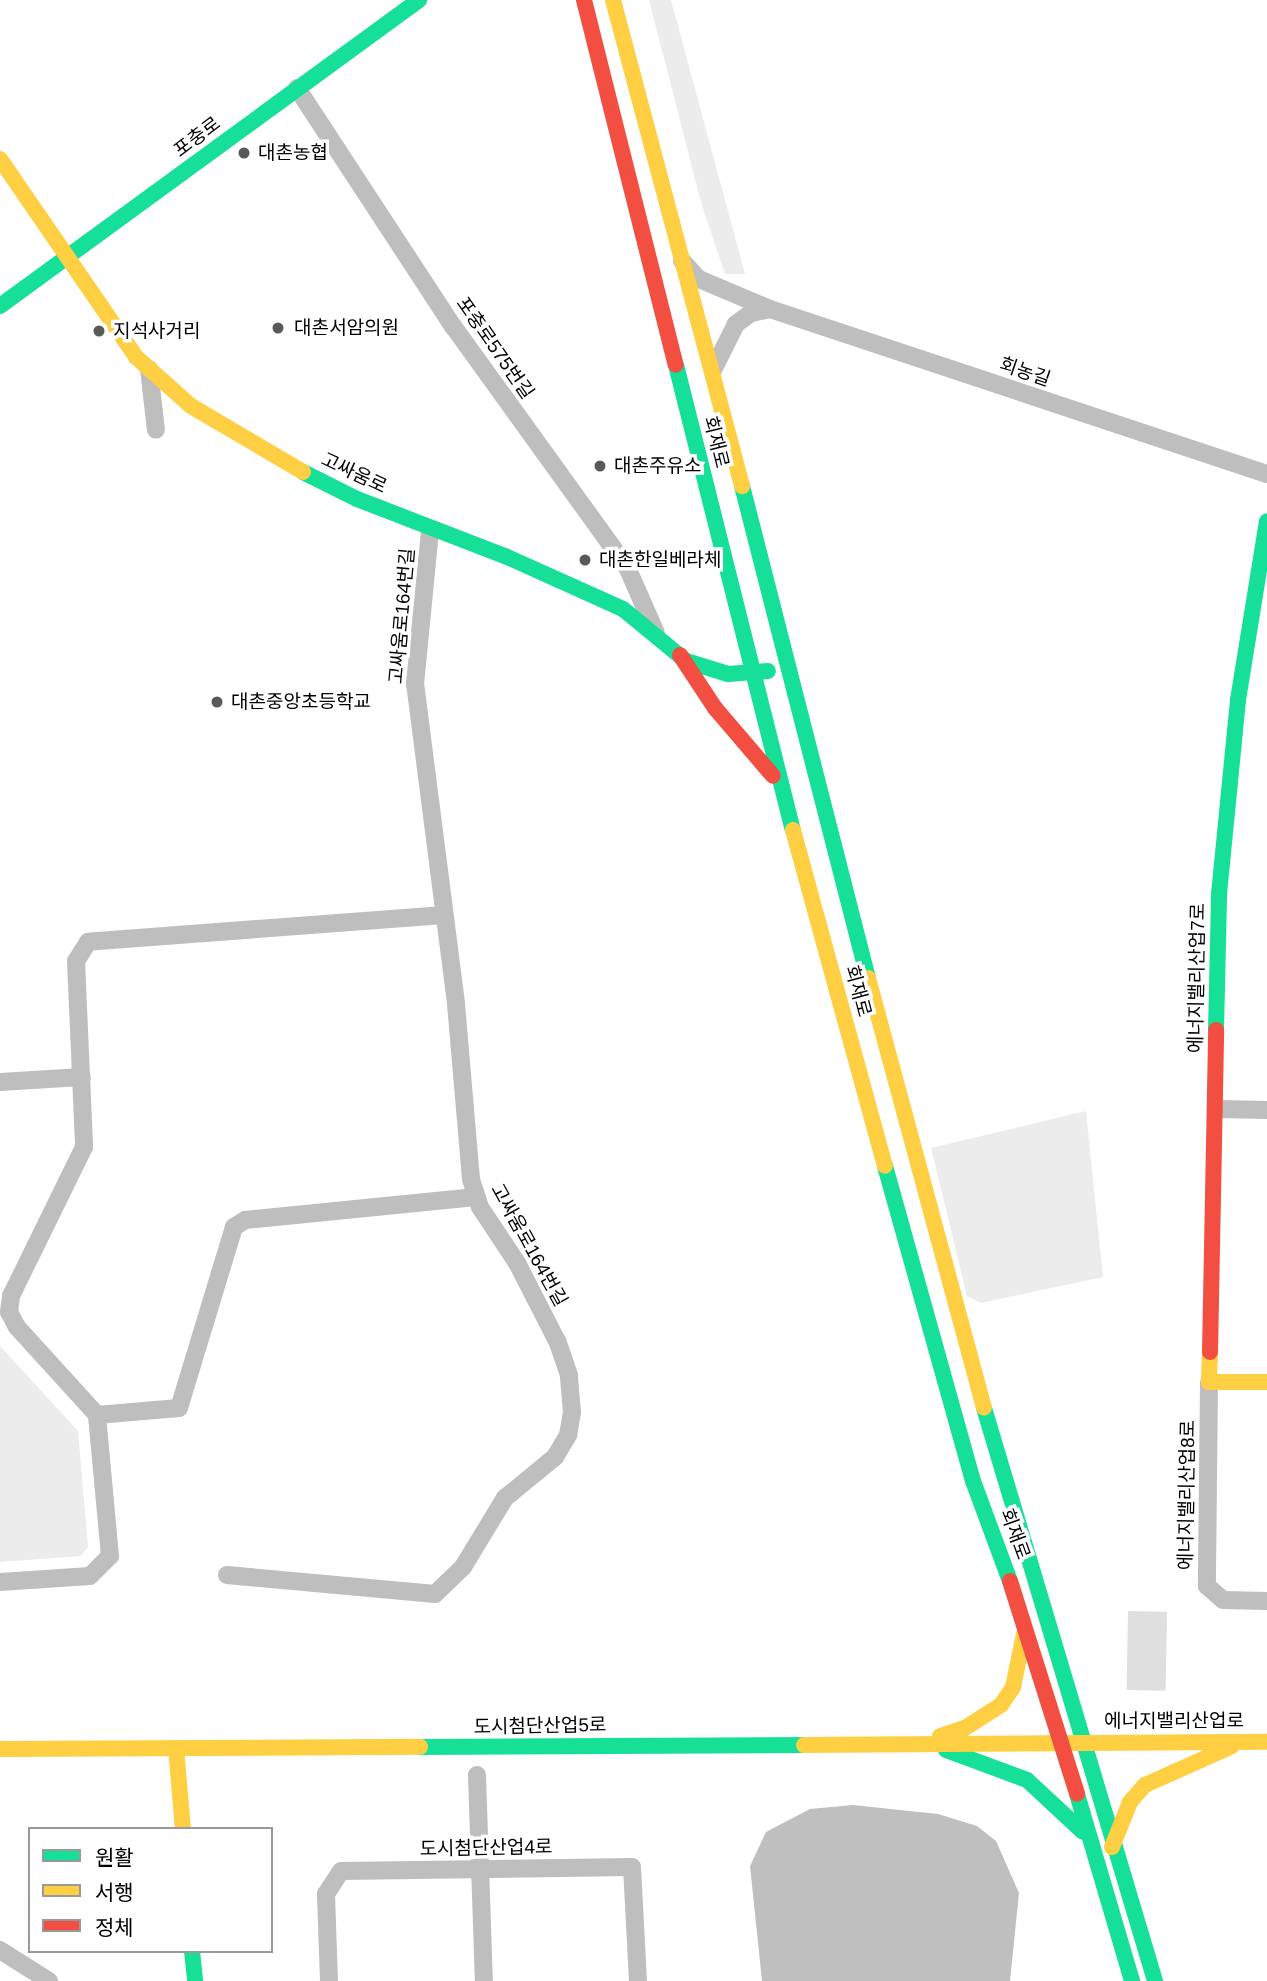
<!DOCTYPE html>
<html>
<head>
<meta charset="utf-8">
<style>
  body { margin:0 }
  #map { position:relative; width:1267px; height:1981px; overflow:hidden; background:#fff; font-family:Arial,"Noto Sans KR",sans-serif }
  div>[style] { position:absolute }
  .green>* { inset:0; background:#ececec }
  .water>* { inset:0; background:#bfbfbf }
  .building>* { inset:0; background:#dfdfdf; transform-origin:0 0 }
  .street>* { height:18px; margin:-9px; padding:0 9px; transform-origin:9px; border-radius:9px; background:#bebebe }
  .fast>* { height:16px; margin:-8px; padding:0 8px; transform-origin:8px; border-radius:8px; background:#16e098 }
  .slow>* { height:16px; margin:-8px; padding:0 8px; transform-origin:8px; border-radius:8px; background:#ffcf43 }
  .jam>* { height:16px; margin:-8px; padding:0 8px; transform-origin:8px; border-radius:8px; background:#f24e42 }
  .dots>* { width:19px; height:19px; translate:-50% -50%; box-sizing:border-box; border:4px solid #fff; border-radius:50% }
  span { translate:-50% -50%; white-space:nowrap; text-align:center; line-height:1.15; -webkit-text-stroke:7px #fff; paint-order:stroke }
  .street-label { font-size:19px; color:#000 }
  .poi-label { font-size:19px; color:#000 }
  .left { translate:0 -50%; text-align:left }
  .legend { position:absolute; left:28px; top:1827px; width:245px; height:126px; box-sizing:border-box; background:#fff; border:2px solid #999; margin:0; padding:9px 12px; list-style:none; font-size:21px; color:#000 }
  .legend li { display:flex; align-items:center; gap:14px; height:35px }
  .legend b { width:35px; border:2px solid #999 }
</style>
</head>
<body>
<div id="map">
  <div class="green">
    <div style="clip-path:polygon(649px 0,671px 0,745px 274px,725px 274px,702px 206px)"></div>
    <div style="clip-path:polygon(1086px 1111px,1103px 1277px,981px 1303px,967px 1296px,931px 1148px)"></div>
    <div style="clip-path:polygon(0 1346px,78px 1431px,88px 1547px,81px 1556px,0 1562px)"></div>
  </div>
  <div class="water">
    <div style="clip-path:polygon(853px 1805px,938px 1814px,977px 1826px,996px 1841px,1019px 1893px,1010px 1981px,762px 1981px,750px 1866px,766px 1832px,810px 1809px)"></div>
  </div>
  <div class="building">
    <div style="left:1128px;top:1611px;width:39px;height:79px;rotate:1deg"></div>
  </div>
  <div class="street">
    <div style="left:297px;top:88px;width:285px;rotate:56.8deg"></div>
    <div style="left:453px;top:326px;width:297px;rotate:54.2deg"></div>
    <div style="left:627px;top:567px;width:72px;rotate:66.3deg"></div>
    <div style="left:682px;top:261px;width:25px;rotate:47deg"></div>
    <div style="left:699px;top:279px;width:77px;rotate:22.9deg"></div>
    <div style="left:770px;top:309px;width:19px;rotate:168deg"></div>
    <div style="left:751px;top:313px;width:19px;rotate:144deg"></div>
    <div style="left:736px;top:324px;width:51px;rotate:116.6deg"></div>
    <div style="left:770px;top:309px;width:524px;rotate:18.37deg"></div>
    <div style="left:149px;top:369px;width:61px;rotate:83.5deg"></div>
    <div style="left:444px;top:915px;width:357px;rotate:175.7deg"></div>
    <div style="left:88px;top:942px;width:22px;rotate:122deg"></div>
    <div style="left:76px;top:961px;width:186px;rotate:87.5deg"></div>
    <div style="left:84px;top:1147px;width:166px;rotate:116.1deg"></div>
    <div style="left:11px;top:1296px;width:16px;rotate:97deg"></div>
    <div style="left:9px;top:1312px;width:17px;rotate:62deg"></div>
    <div style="left:17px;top:1327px;width:119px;rotate:47.7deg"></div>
    <div style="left:97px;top:1415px;width:82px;rotate:-4.9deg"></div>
    <div style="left:179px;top:1408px;width:189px;rotate:-73.1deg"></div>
    <div style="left:234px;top:1227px;width:13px;rotate:-32deg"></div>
    <div style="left:245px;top:1220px;width:232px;rotate:-5.7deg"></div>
    <div style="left:0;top:1082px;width:82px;rotate:-3.5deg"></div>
    <div style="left:1216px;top:1109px;width:51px;rotate:1.1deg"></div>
    <div style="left:1209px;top:1382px;width:204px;rotate:90.6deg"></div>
    <div style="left:1207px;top:1586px;width:21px;rotate:41deg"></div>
    <div style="left:1223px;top:1600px;width:44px;rotate:1.3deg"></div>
    <div style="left:227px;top:1575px;width:209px;rotate:5.2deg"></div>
    <div style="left:435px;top:1594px;width:39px;rotate:-44deg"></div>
    <div style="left:463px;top:1567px;width:81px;rotate:-58.7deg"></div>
    <div style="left:505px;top:1498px;width:65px;rotate:-39.4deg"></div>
    <div style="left:555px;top:1457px;width:26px;rotate:-59deg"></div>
    <div style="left:568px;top:1435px;width:23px;rotate:-80deg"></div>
    <div style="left:572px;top:1412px;width:37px;rotate:-95deg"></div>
    <div style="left:569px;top:1375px;width:36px;rotate:-109deg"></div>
    <div style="left:557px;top:1341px;width:88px;rotate:-117.1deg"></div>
    <div style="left:517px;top:1263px;width:67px;rotate:-123.5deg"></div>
    <div style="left:480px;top:1207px;width:29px;rotate:-108deg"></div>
    <div style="left:471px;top:1179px;width:177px;rotate:-94.9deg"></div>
    <div style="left:456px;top:1003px;width:322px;rotate:-97.3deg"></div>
    <div style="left:415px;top:684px;width:155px;rotate:-84.4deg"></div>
    <div style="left:0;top:1582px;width:90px;rotate:-3.8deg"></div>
    <div style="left:90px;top:1576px;width:28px;rotate:-45deg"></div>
    <div style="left:110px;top:1556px;width:142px;rotate:-95.3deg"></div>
    <div style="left:477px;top:1775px;width:206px;rotate:88.1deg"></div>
    <div style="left:0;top:1950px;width:58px;rotate:32.3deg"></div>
    <div style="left:329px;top:1981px;width:87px;rotate:-92deg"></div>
    <div style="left:326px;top:1894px;width:27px;rotate:-57deg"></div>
    <div style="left:341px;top:1871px;width:291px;rotate:-0.8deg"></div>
    <div style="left:632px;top:1867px;width:114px;rotate:87deg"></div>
  </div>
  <div class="fast">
    <div style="left:0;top:306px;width:519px;rotate:-36.14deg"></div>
    <div style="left:676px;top:365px;width:479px;rotate:75.9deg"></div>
    <div style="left:303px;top:472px;width:60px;rotate:26.6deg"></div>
    <div style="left:357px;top:499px;width:159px;rotate:21.1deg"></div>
    <div style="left:505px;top:556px;width:129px;rotate:24.2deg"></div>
    <div style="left:623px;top:609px;width:82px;rotate:39.5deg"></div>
    <div style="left:686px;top:661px;width:44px;rotate:17.2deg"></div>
    <div style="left:728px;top:674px;width:40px;rotate:-4.3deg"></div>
    <div style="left:742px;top:486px;width:508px;rotate:75.64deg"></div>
    <div style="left:1216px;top:1030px;width:136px;rotate:-88.7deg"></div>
    <div style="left:1219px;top:894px;width:195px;rotate:-84.4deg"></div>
    <div style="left:1238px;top:700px;width:181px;rotate:-80.8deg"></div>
    <div style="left:885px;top:1166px;width:327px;rotate:74.4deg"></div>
    <div style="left:973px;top:1481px;width:107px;rotate:69.7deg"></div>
    <div style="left:984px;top:1408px;width:598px;rotate:73.38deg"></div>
    <div style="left:420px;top:1747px;width:384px;rotate:-0.3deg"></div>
    <div style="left:946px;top:1750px;width:86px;rotate:20.3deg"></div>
    <div style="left:1027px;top:1780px;width:76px;rotate:42.9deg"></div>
    <div style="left:1077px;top:1794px;width:195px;rotate:73.6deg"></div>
    <div style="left:192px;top:1951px;width:30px;rotate:84deg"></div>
  </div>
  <div class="slow">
    <div style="left:613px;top:0;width:503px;rotate:75.13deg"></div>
    <div style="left:0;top:159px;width:240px;rotate:55.5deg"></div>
    <div style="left:136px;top:357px;width:74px;rotate:41.7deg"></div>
    <div style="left:191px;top:406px;width:130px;rotate:30.5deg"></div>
    <div style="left:793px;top:830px;width:348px;rotate:74.7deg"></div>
    <div style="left:868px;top:978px;width:445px;rotate:74.9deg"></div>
    <div style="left:1210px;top:1352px;width:30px;rotate:92deg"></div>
    <div style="left:1209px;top:1382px;width:58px"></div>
    <div style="left:940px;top:1736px;width:26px;rotate:-18deg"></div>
    <div style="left:965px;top:1728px;width:43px;rotate:-32.6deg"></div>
    <div style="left:1001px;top:1705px;width:22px;rotate:-56deg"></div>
    <div style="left:1013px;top:1687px;width:54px;rotate:-78.3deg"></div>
    <div style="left:804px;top:1745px;width:463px;rotate:-0.4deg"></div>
    <div style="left:176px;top:1748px;width:81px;rotate:85.1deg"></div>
    <div style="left:0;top:1749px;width:420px;rotate:-0.3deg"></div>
    <div style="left:1112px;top:1847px;width:48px;rotate:-68.2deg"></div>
    <div style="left:1130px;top:1802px;width:23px;rotate:-49deg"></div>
    <div style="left:1145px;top:1785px;width:95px;rotate:-24.1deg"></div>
  </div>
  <div class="jam">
    <div style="left:584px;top:0;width:376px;rotate:75.9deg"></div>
    <div style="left:680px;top:655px;width:64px;rotate:56.6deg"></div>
    <div style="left:715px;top:708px;width:89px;rotate:49.5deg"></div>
    <div style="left:1210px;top:1352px;width:322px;rotate:-88.9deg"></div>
    <div style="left:1010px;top:1581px;width:223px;rotate:72.5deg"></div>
  </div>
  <div class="dots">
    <div style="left:244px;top:153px;background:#595959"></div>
    <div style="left:278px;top:328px;background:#595959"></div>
    <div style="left:99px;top:331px;background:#595959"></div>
    <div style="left:600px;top:466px;background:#595959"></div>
    <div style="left:585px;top:560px;background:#595959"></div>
    <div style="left:217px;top:702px;background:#595959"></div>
  </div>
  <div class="street-label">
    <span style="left:197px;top:137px;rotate:-37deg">포충로</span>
    <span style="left:495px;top:348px;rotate:55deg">포충로575번길</span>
    <span style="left:1025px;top:372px;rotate:19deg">회농길</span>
    <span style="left:716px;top:442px;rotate:76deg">회재로</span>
    <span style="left:354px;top:473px;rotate:25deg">고싸움로</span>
    <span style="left:402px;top:616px;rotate:-85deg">고싸움로164번길</span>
    <span style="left:1197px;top:978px;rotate:-89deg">에너지밸리산업7로</span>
    <span style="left:858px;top:991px;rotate:75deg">회재로</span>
    <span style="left:529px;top:1245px;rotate:61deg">고싸움로164번길</span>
    <span style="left:1187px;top:1495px;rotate:-89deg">에너지밸리산업8로</span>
    <span style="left:1015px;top:1534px;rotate:70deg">회재로</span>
    <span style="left:1174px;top:1721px">에너지밸리산업로</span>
    <span style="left:540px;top:1726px;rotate:-1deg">도시첨단산업5로</span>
    <span style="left:486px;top:1848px;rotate:-1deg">도시첨단산업4로</span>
  </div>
  <div class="poi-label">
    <span class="left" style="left:258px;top:153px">대촌농협</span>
    <span class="left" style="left:294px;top:328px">대촌서암의원</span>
    <span class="left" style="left:113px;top:331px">지석사거리</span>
    <span class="left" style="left:614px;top:466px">대촌주유소</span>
    <span class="left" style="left:599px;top:560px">대촌한일베라체</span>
    <span class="left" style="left:231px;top:702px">대촌중앙초등학교</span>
  </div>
  <ul class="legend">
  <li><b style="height:9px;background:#16e098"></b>원활</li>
  <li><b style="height:9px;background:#ffcf43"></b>서행</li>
  <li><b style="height:9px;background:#f24e42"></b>정체</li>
  </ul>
</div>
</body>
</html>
